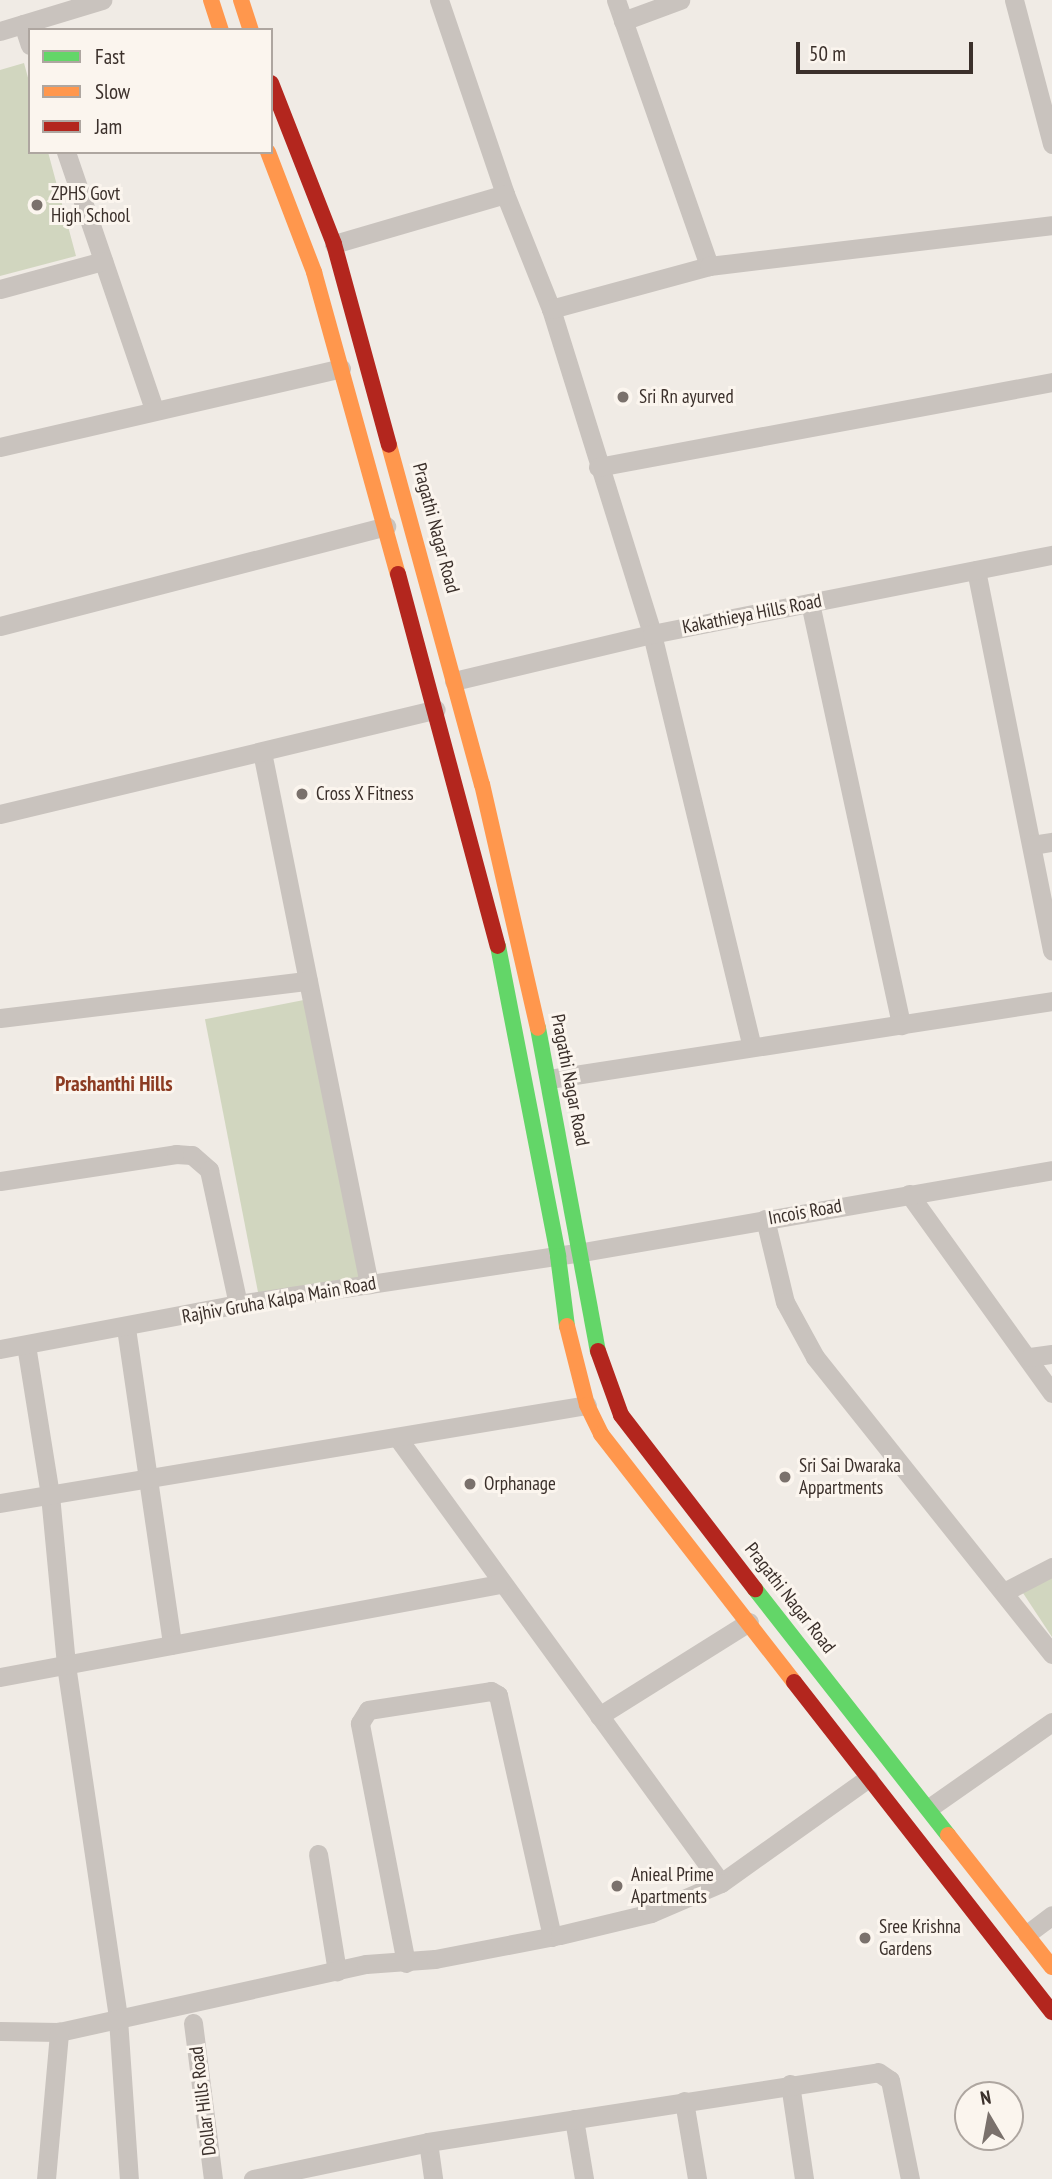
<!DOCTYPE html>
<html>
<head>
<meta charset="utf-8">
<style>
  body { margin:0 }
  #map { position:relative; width:1052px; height:2179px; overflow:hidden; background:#f0ebe5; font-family:"PT Sans Narrow",sans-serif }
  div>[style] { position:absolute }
  .green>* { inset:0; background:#d1d6bf; transform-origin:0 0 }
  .street>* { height:19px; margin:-9.5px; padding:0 9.5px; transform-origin:9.5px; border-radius:9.5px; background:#c9c3be }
  .fast>* { height:16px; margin:-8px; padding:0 8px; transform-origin:8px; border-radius:8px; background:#63d668 }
  .slow>* { height:16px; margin:-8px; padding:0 8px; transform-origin:8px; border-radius:8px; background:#ff974d }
  .jam>* { height:16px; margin:-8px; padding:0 8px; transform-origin:8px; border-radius:8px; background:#b3261e }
  .dots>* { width:19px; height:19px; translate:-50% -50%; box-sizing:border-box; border:4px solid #fbf5ee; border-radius:50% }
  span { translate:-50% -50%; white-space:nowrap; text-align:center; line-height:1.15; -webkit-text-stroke:6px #fbf5ee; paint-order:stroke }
  .poi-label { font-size:19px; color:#3b302b }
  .left { translate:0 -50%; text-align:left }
  .street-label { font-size:19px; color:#3b302b }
  .neighbourhood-label { font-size:21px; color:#8c3b22; font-weight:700 }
  .legend { position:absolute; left:28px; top:28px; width:245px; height:126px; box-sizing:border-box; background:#fbf5ee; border:2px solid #aea6a0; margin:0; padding:9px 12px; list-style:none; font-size:21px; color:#3b302b }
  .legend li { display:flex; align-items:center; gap:14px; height:35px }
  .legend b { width:35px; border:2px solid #aea6a0 }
  .north { position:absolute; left:954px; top:2081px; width:70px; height:70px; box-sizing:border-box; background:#fbf5ee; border:2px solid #aea6a0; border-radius:50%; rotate:350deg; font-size:19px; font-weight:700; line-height:28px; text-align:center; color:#3b302b }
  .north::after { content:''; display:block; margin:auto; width:24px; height:32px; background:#7a716c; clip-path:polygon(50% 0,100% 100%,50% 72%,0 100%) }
  .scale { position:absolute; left:796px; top:42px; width:177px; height:32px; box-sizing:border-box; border:4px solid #3b302b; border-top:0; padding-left:9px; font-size:21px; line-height:24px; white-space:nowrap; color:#3b302b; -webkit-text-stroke:5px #fbf5ee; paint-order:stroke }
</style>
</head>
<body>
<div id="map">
  <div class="green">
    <div style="clip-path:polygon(24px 63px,30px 85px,30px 152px,48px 152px,76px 256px,0 276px,0 70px)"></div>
    <div style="left:309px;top:999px;width:283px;height:106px;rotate:79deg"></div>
    <div style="clip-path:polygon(1052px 1574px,1052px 1637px,1023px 1593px)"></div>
  </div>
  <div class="street">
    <div style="left:439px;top:0;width:205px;rotate:71.2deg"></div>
    <div style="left:505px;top:194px;width:124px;rotate:68.2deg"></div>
    <div style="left:551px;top:309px;width:340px;rotate:72.7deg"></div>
    <div style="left:652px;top:634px;width:425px;rotate:76.4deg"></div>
    <div style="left:616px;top:0;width:282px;rotate:70.7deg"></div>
    <div style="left:1014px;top:0;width:149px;rotate:75.2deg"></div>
    <div style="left:623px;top:21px;width:61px;rotate:-20.2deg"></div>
    <div style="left:23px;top:24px;width:22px;rotate:72deg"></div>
    <div style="left:0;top:31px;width:107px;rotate:-16.9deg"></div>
    <div style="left:66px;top:152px;width:272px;rotate:71.1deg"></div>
    <div style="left:334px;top:244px;width:178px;rotate:-16.3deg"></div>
    <div style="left:0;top:289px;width:107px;rotate:-15.2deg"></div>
    <div style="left:551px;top:309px;width:164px;rotate:-15.2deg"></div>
    <div style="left:709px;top:266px;width:345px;rotate:-6.8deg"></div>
    <div style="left:0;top:447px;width:350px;rotate:-13deg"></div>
    <div style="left:598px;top:467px;width:462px;rotate:-10.6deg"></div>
    <div style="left:976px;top:570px;width:388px;rotate:78.7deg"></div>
    <div style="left:810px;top:603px;width:432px;rotate:77.8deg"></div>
    <div style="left:0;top:626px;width:399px;rotate:-14.5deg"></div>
    <div style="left:454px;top:681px;width:204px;rotate:-13.4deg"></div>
    <div style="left:652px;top:634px;width:408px;rotate:-11.2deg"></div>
    <div style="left:262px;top:752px;width:543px;rotate:78.63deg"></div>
    <div style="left:0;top:814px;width:448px;rotate:-13.5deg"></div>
    <div style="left:1032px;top:845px;width:20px;rotate:-9deg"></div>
    <div style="left:0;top:1018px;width:310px;rotate:-6.9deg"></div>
    <div style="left:549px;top:1079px;width:509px;rotate:-8.81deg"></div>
    <div style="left:0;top:1181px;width:178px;rotate:-8.7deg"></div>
    <div style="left:176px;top:1154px;width:16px;rotate:4deg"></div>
    <div style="left:192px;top:1155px;width:23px;rotate:41deg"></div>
    <div style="left:209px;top:1170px;width:137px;rotate:77.8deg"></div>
    <div style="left:909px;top:1194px;width:245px;rotate:54.3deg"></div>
    <div style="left:765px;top:1219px;width:85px;rotate:76.5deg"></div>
    <div style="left:785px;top:1302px;width:63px;rotate:61.4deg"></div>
    <div style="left:815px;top:1357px;width:380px;rotate:51.4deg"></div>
    <div style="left:126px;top:1328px;width:320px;rotate:81.7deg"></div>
    <div style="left:26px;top:1345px;width:152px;rotate:80.9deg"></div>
    <div style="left:50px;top:1495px;width:171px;rotate:84.6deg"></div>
    <div style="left:66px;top:1665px;width:358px;rotate:81.6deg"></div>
    <div style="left:118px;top:2019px;width:160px;rotate:86.1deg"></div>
    <div style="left:0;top:1349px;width:242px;rotate:-10.7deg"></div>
    <div style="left:238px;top:1304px;width:349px;rotate:-8.6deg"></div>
    <div style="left:583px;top:1252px;width:476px;rotate:-9.9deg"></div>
    <div style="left:1030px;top:1357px;width:22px;rotate:-8deg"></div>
    <div style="left:397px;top:1437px;width:551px;rotate:54deg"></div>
    <div style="left:721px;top:1883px;width:181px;rotate:-35.5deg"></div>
    <div style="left:0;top:1503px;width:595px;rotate:-9.48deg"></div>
    <div style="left:1004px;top:1592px;width:54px;rotate:-27.5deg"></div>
    <div style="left:0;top:1677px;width:509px;rotate:-10.54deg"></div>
    <div style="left:599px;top:1716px;width:177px;rotate:-32.1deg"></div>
    <div style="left:929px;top:1808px;width:150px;rotate:-35deg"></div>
    <div style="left:318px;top:1854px;width:119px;rotate:80.8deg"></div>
    <div style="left:1027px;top:1934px;width:31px;rotate:-37deg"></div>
    <div style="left:406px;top:1963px;width:244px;rotate:-100.9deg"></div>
    <div style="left:360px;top:1723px;width:15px;rotate:-58deg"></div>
    <div style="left:368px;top:1710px;width:124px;rotate:-8.8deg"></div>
    <div style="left:491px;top:1691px;width:8px;rotate:30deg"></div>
    <div style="left:498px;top:1695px;width:248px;rotate:77.4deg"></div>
    <div style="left:193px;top:2023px;width:157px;rotate:82.7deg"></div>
    <div style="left:0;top:2031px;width:59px;rotate:1deg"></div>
    <div style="left:59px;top:2032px;width:314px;rotate:-12.5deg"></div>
    <div style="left:366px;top:1964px;width:69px;rotate:-4.1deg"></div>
    <div style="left:435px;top:1959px;width:127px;rotate:-10.9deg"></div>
    <div style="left:560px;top:1935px;width:94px;rotate:-13.6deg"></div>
    <div style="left:651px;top:1913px;width:76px;rotate:-23.2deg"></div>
    <div style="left:790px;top:2084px;width:96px;rotate:81.6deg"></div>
    <div style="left:684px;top:2101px;width:79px;rotate:80.5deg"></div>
    <div style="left:574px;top:2119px;width:61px;rotate:80.5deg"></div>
    <div style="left:428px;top:2142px;width:37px;rotate:82deg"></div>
    <div style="left:46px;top:2179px;width:148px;rotate:-84.9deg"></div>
    <div style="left:253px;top:2179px;width:179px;rotate:-11.9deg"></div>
    <div style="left:428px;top:2142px;width:455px;rotate:-8.8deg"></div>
    <div style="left:878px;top:2072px;width:14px;rotate:34deg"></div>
    <div style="left:890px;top:2080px;width:101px;rotate:78.6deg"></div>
  </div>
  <div class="fast">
    <div style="left:498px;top:946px;width:316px;rotate:79deg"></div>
    <div style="left:558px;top:1256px;width:71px;rotate:82.7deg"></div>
    <div style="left:538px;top:1028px;width:329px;rotate:79.5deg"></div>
    <div style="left:755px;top:1589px;width:313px;rotate:51.9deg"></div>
  </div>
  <div class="slow">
    <div style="left:211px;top:0;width:32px;rotate:72deg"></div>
    <div style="left:241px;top:0;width:32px;rotate:72deg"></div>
    <div style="left:268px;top:152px;width:129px;rotate:69deg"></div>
    <div style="left:314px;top:272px;width:313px;rotate:74.5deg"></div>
    <div style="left:389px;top:445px;width:352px;rotate:74.7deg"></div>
    <div style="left:482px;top:784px;width:250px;rotate:77.1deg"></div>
    <div style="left:567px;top:1326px;width:81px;rotate:75.8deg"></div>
    <div style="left:587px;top:1405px;width:32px;rotate:64deg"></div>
    <div style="left:601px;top:1434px;width:314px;rotate:52.1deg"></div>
    <div style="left:948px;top:1835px;width:168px;rotate:51.8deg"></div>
  </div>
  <div class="jam">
    <div style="left:271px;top:83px;width:173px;rotate:68.6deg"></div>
    <div style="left:334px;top:244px;width:208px;rotate:74.7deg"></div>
    <div style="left:398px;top:574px;width:385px;rotate:75deg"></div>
    <div style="left:598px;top:1351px;width:68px;rotate:70.2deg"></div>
    <div style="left:621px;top:1415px;width:220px;rotate:52.4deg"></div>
    <div style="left:794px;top:1682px;width:419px;rotate:52deg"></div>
  </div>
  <div class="dots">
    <div style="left:37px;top:205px;background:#7a716c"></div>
    <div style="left:623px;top:397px;background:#7a716c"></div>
    <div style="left:302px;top:794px;background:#7a716c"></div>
    <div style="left:785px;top:1477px;background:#7a716c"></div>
    <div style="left:470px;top:1484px;background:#7a716c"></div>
    <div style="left:617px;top:1886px;background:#7a716c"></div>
    <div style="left:865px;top:1938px;background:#7a716c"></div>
  </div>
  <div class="poi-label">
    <span class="left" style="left:51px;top:205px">ZPHS Govt<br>High School</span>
    <span class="left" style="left:639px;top:397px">Sri Rn ayurved</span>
    <span class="left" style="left:316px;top:794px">Cross X Fitness</span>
    <span class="left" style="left:799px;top:1477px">Sri Sai Dwaraka<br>Appartments</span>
    <span class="left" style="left:484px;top:1484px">Orphanage</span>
    <span class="left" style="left:631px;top:1886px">Anieal Prime<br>Apartments</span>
    <span class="left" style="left:879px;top:1938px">Sree Krishna<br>Gardens</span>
  </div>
  <div class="street-label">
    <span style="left:436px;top:528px;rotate:75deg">Pragathi Nagar Road</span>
    <span style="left:752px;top:614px;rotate:-11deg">Kakathieya Hills Road</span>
    <span style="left:570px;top:1080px;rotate:79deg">Pragathi Nagar Road</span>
    <span style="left:805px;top:1212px;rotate:-10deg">Incois Road</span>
    <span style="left:279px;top:1300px;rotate:-10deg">Rajhiv Gruha Kalpa Main Road</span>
    <span style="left:790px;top:1598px;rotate:52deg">Pragathi Nagar Road</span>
    <span style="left:203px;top:2101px;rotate:-97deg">Dollar Hills Road</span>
  </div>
  <div class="neighbourhood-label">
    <span style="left:114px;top:1084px">Prashanthi Hills</span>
  </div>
  <ul class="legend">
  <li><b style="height:9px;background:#63d668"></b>Fast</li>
  <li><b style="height:9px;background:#ff974d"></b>Slow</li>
  <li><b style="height:9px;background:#b3261e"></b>Jam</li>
  </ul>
  <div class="north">N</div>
  <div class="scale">50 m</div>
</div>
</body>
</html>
